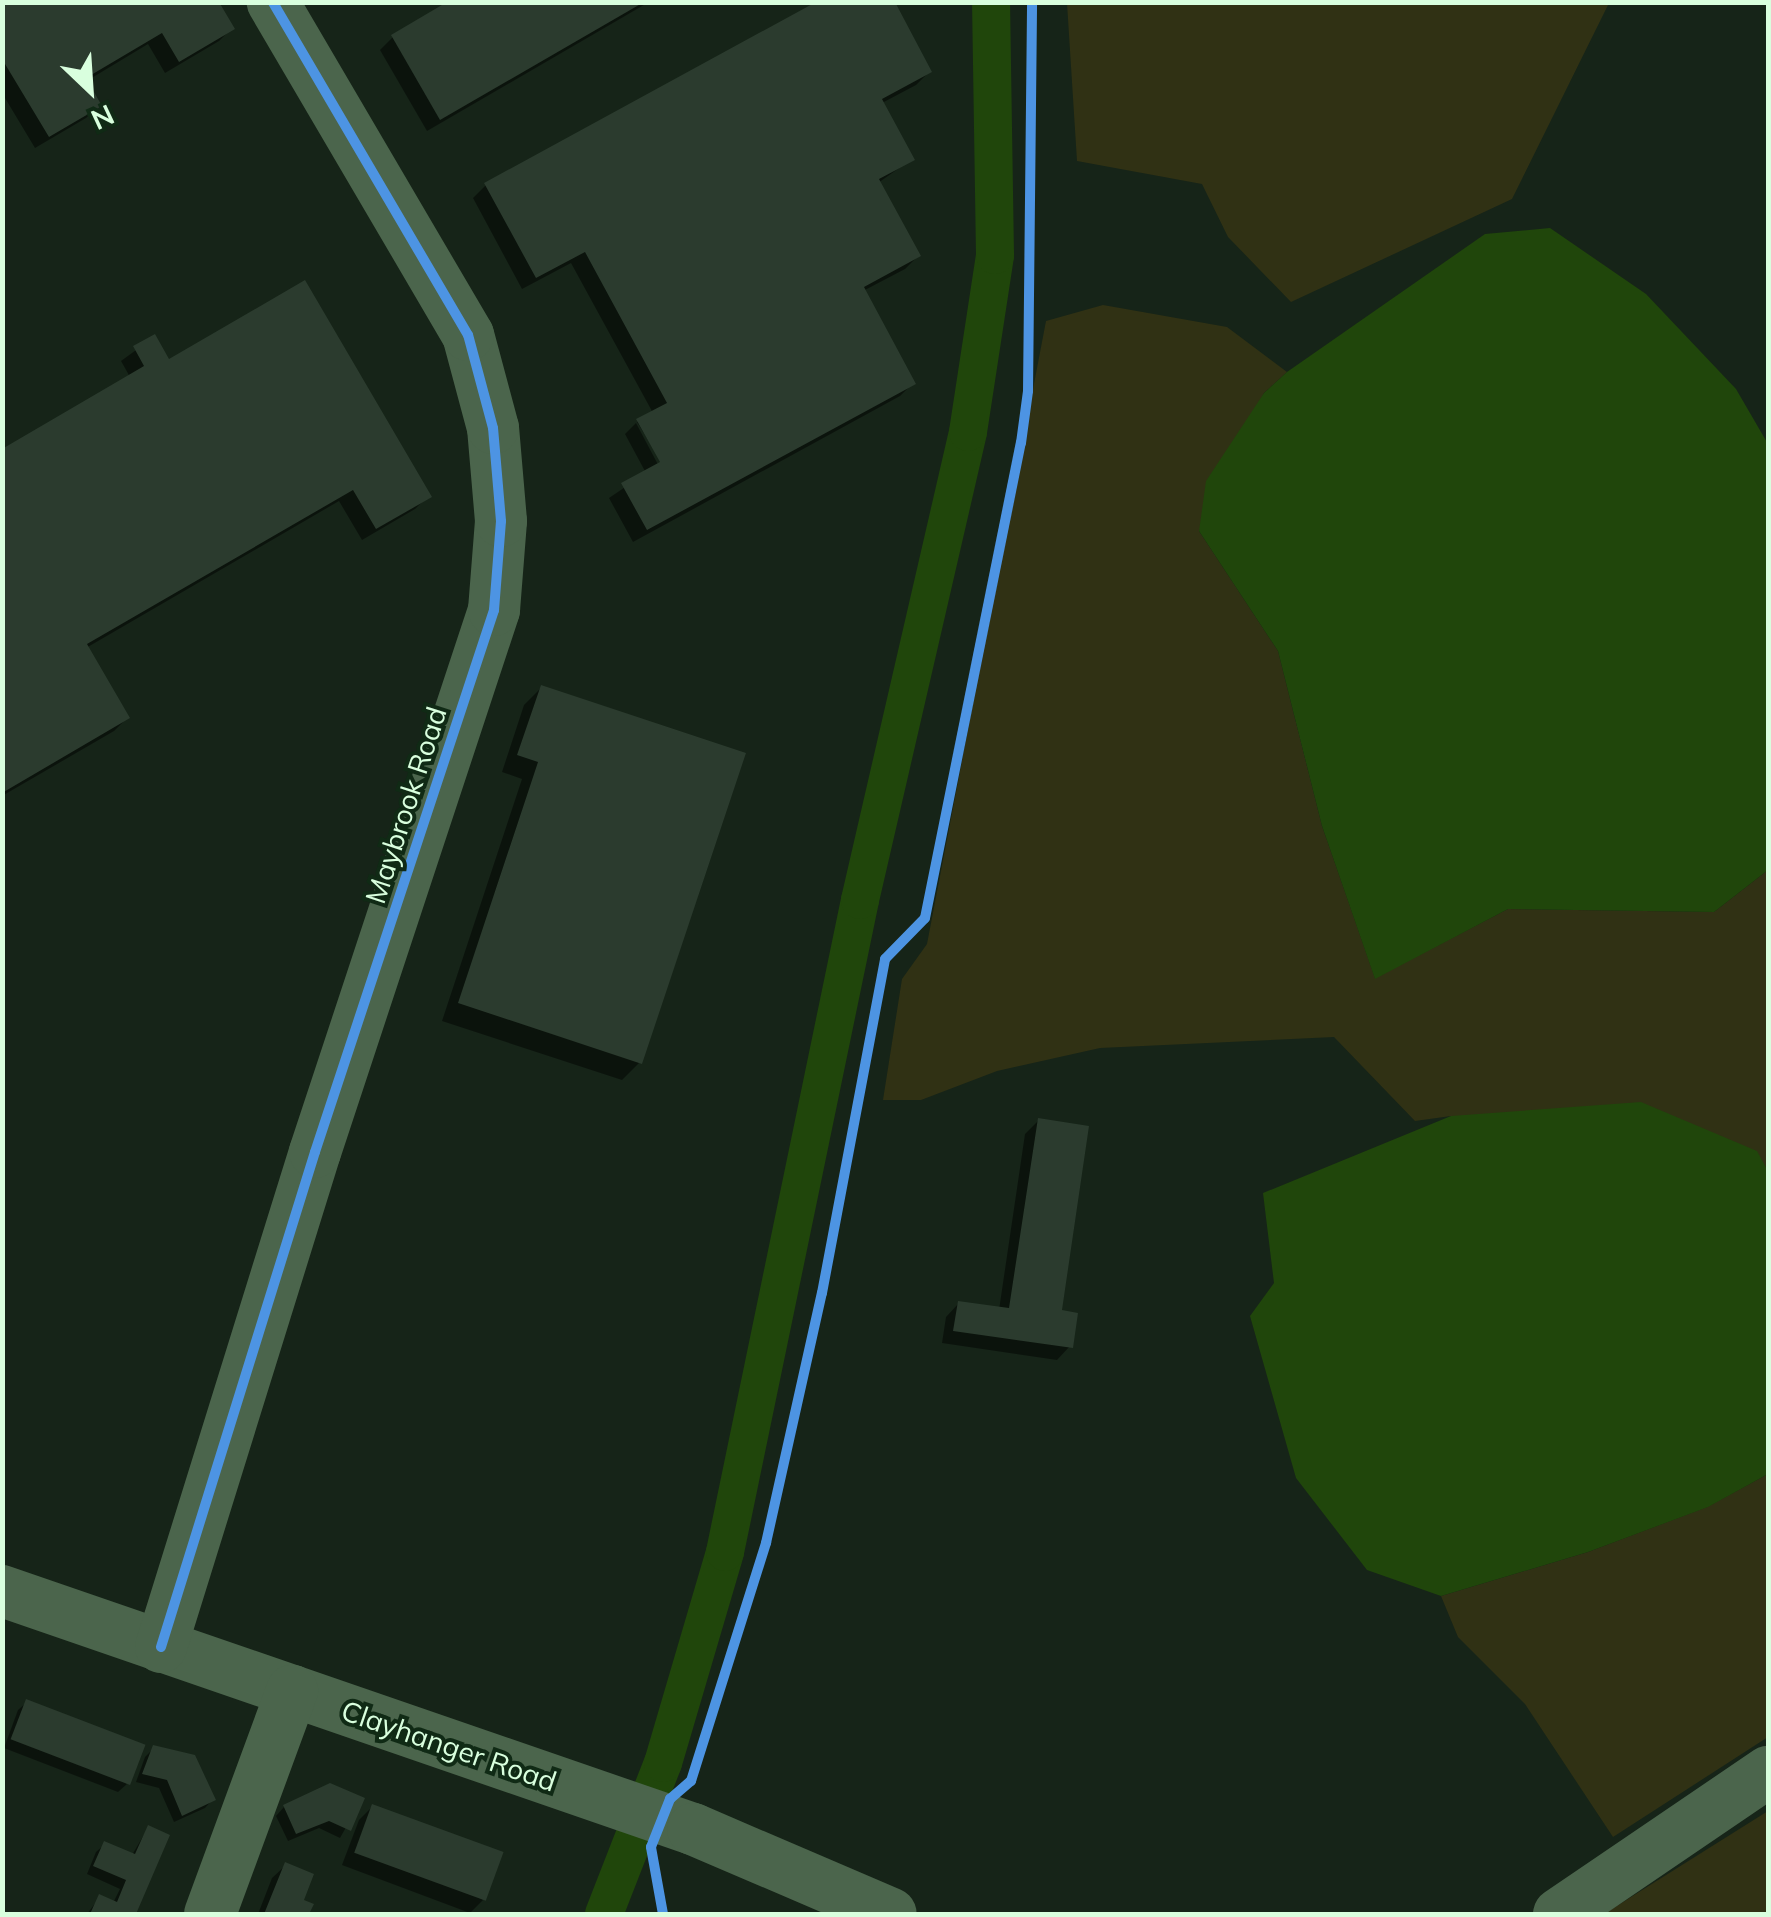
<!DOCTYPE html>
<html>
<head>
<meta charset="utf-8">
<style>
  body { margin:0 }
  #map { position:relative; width:1771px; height:1917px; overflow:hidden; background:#162418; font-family:Mulish,sans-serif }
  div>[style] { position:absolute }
  .green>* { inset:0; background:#303114 }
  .water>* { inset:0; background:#20460b }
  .shadow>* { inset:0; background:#0007 }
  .canal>* { height:38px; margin:-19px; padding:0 19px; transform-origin:19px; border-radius:19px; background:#20460b }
  .building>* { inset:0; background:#2b3b2e; transform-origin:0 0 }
  .minor>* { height:52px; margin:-26px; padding:0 26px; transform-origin:26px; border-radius:26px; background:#4b654c }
  .cycleway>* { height:10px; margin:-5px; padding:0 5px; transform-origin:5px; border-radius:5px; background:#4d94e3 }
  span { translate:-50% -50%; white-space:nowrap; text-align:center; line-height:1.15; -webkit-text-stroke:8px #102a15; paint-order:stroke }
  .street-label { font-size:28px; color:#d9ffde }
  .frame { position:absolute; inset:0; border:5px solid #d9ffde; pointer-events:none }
  .north { position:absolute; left:40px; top:40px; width:100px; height:100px; -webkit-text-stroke:8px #102a15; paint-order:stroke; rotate:155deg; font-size:28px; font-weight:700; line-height:40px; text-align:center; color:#d9ffde }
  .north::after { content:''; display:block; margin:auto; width:35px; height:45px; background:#d9ffde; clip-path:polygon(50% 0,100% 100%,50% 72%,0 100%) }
</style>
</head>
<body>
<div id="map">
  <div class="green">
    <div style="clip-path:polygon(1067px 3px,1067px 2px,1609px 3px,1512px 199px,1291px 302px,1228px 237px,1202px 184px,1077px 161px)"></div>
    <div style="clip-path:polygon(1103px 305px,1227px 327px,1287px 372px,1264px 393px,1199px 531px,1278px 651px,1322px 826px,1375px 978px,1508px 909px,1714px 912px,1768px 870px,1768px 1171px,1756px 1151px,1451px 1116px,1415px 1121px,1334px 1037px,1100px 1048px,997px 1071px,921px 1100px,883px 1100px,902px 979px,927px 944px,1046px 321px)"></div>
    <div style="clip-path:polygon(1768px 1474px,1768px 1737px,1613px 1837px,1525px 1704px,1458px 1637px,1441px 1596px,1588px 1552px,1707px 1507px)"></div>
    <div style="clip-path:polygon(1768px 1811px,1768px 1914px,1604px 1914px)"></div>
  </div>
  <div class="water">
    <div style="clip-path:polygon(1550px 228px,1646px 294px,1736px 389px,1768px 444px,1768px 870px,1714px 912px,1508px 909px,1375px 979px,1322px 826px,1278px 651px,1199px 531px,1206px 481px,1264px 393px,1287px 372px,1485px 234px)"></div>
    <div style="clip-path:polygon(1641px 1102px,1757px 1151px,1768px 1171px,1768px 1474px,1708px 1507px,1588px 1552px,1441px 1596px,1367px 1570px,1296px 1478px,1250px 1316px,1274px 1283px,1263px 1193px,1451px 1116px)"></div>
  </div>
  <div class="shadow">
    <div style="clip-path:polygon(2px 2px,232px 28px,219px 41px,165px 73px,148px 44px,85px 82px,99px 105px,86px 118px,35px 148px,2px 93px)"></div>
    <div style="clip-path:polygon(452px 2px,649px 2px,427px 131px,380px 50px,393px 37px)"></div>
    <div style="clip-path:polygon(929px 72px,916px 85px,882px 103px,912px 159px,878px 183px,918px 256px,905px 269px,863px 291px,913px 383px,900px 396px,633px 542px,609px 498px,646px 473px,625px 434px,636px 423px,663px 474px,668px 472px,637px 422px,653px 413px,571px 263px,522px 289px,473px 198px,486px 185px)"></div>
    <div style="clip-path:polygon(154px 337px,168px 362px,428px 496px,415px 509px,362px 540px,339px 501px,86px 648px,127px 718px,114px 731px,2px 796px,2px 451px,130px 377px,121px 361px)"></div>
    <div style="clip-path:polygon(542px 687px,639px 1063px,622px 1080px,442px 1021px,522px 779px,502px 772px,524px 705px)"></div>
    <div style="clip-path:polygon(1038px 1121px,1059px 1313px,1070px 1346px,1057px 1360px,942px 1343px,946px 1317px,959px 1303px,999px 1310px,1025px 1134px)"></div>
    <div style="clip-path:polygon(27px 1702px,127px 1784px,118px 1792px,4px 1748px,18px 1710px)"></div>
    <div style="clip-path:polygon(154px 1748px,213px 1799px,205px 1808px,174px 1822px,159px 1788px,136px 1782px,145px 1757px)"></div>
    <div style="clip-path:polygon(362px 1799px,340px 1838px,319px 1828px,288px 1841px,276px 1816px,284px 1807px)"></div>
    <div style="clip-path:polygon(372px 1807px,483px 1900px,470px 1913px,342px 1865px,359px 1820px)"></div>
    <div style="clip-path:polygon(148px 1828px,167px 1836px,133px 1914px,87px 1914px,100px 1897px,113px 1903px,120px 1889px,87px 1874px,96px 1852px,105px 1844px,132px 1855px)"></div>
    <div style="clip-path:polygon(286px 1865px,301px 1901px,311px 1905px,307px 1914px,258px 1914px,272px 1878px)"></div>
  </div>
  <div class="canal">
    <div style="left:604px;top:1914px;width:162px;rotate:-68.7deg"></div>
    <div style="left:663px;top:1763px;width:220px;rotate:-73.6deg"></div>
    <div style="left:725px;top:1552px;width:666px;rotate:-78.3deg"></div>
    <div style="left:860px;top:900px;width:480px;rotate:-77deg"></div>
    <div style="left:968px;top:432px;width:179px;rotate:-81.3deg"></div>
    <div style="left:995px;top:255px;width:253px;rotate:-90.9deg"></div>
  </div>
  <div class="building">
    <div style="clip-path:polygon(2px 2px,219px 2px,235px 29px,179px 62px,162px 33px,86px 78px,102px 106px,49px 137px,2px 59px)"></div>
    <div style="clip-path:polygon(447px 2px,644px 2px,440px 120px,391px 35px)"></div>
    <div style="clip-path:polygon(816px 2px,895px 2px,932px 72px,882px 99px,915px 160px,879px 179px,921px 256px,864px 287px,916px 384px,647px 530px,621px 483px,660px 462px,636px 419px,667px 403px,585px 252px,536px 278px,484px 183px)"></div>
    <div style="clip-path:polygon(305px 280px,432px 497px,376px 529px,353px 490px,87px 644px,130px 718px,2px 793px,2px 449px,144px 366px,133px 346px,155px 334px,169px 359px)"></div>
    <div style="clip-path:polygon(541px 685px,746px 753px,642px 1064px,458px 1003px,538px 762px,517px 755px)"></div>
    <div style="clip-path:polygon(1038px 1118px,1089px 1126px,1062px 1310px,1078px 1313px,1073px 1348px,953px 1331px,958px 1301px,1009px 1308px)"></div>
    <div style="left:26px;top:1699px;width:128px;height:43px;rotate:21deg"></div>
    <div style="clip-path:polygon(153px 1745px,195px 1755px,216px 1800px,182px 1816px,167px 1780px,142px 1774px)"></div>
    <div style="clip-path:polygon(330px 1783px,365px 1798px,351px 1831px,329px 1821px,296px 1834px,283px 1805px)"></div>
    <div style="left:372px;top:1804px;width:140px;height:52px;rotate:20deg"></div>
    <div style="clip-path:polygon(148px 1825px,170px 1835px,136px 1914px,90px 1914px,99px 1894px,117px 1902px,126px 1880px,93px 1866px,104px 1841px,135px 1854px)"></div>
    <div style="clip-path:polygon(285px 1862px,314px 1874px,304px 1900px,314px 1904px,309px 1914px,264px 1914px)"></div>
  </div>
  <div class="minor">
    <div style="left:2px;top:1591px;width:731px;rotate:19.01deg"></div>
    <div style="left:693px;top:1829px;width:215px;rotate:23.2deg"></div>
    <div style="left:161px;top:1647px;width:518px;rotate:-72.72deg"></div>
    <div style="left:315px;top:1152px;width:571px;rotate:-71.72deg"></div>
    <div style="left:494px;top:610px;width:89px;rotate:-85.5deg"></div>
    <div style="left:501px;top:521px;width:93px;rotate:-94.9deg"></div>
    <div style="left:493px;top:428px;width:96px;rotate:-105deg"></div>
    <div style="left:468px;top:335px;width:386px;rotate:-120.4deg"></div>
    <div style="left:210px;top:1914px;width:238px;rotate:-69.8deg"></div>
    <div style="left:1559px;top:1914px;width:253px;rotate:-34.2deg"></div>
  </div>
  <div class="cycleway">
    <div style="left:161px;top:1647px;width:518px;rotate:-72.72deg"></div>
    <div style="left:315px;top:1152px;width:571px;rotate:-71.72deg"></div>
    <div style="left:494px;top:610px;width:89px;rotate:-85.5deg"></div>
    <div style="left:501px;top:521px;width:93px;rotate:-94.9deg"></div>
    <div style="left:493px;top:428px;width:96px;rotate:-105deg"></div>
    <div style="left:468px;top:335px;width:386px;rotate:-120.4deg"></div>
    <div style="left:663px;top:1914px;width:68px;rotate:-100.2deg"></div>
    <div style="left:651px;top:1847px;width:52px;rotate:-68.4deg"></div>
    <div style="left:670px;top:1799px;width:28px;rotate:-41deg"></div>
    <div style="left:691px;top:1781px;width:250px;rotate:-72.5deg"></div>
    <div style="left:766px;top:1543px;width:256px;rotate:-77.4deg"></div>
    <div style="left:822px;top:1293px;width:340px;rotate:-79.3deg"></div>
    <div style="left:885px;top:959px;width:57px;rotate:-45.7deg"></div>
    <div style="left:925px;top:918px;width:485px;rotate:-78.6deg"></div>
    <div style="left:1021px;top:443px;width:52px;rotate:-82.3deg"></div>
    <div style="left:1028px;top:391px;width:389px;rotate:-89.4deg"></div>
  </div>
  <div class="street-label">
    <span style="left:406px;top:805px;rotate:-72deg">Maybrook Road</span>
    <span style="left:449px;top:1746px;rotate:19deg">Clayhanger Road</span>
  </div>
  <div class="frame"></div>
  <div class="north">N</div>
</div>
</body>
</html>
